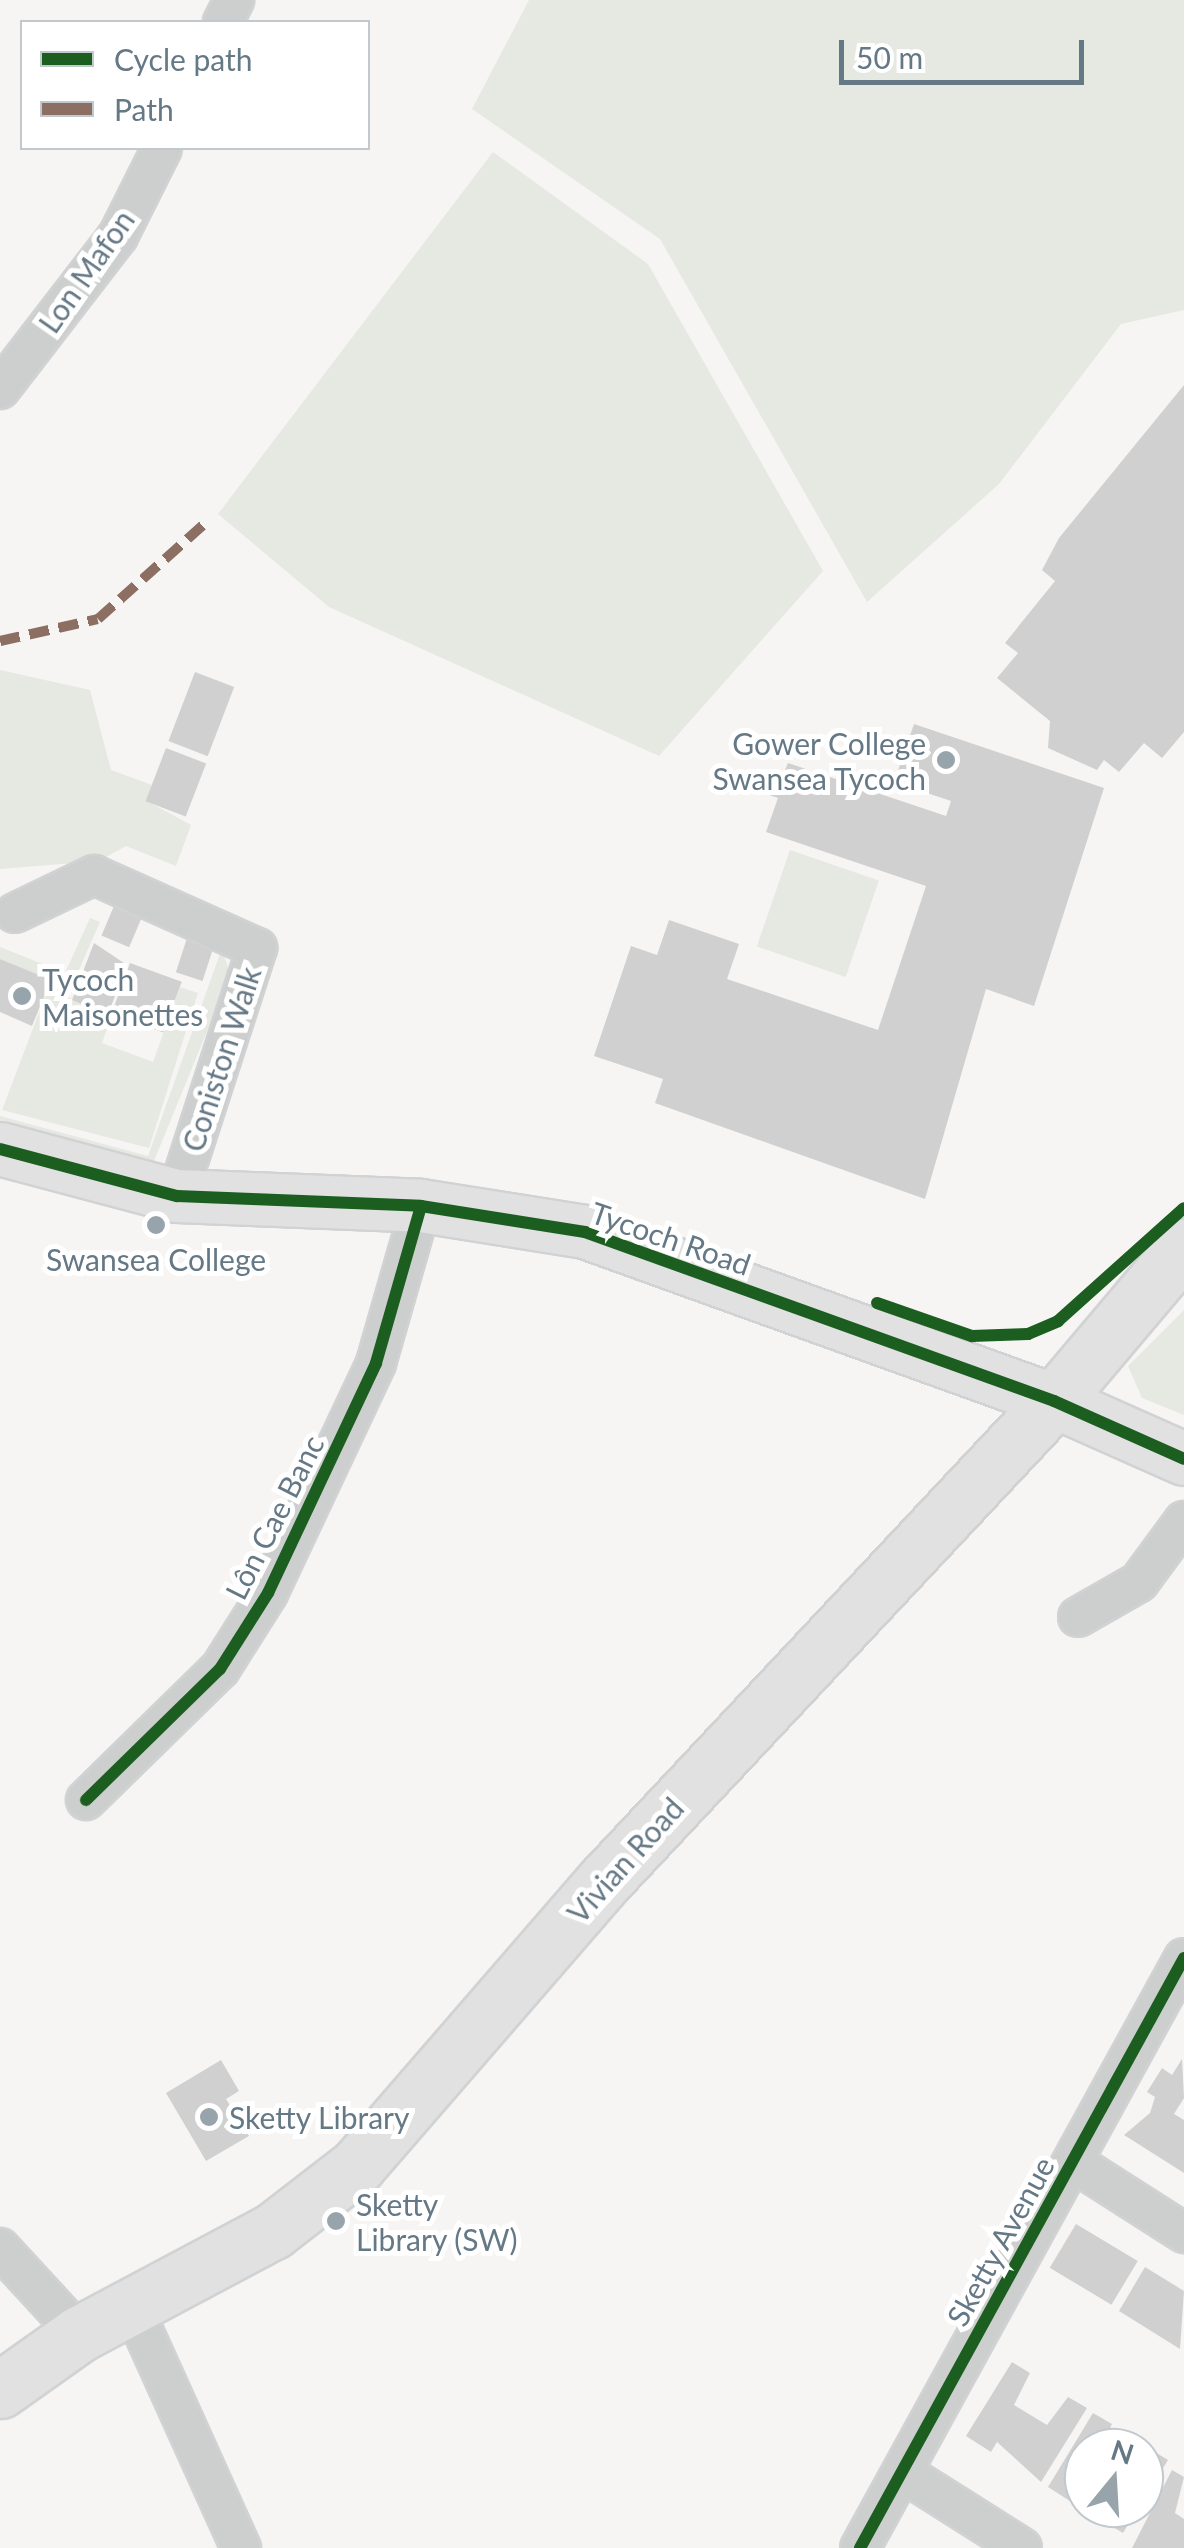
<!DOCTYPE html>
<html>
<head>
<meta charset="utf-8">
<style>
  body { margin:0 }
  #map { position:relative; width:1184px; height:2548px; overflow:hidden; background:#f6f5f4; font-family:Lato,sans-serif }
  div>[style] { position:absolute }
  .green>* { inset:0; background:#e6e8e2; transform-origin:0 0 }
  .building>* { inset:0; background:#d0d0d1; transform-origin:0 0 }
  .roads { filter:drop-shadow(2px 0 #d1d2d3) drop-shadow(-2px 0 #d1d2d3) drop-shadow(0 2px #d1d2d3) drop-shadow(0 -2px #d1d2d3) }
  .street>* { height:38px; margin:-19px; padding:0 19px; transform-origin:19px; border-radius:19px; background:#cdcfcf }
  .secondary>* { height:52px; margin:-26px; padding:0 26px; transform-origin:26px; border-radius:26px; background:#e1e1e2 }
  .primary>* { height:55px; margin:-27.5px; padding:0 27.5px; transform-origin:27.5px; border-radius:27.5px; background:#e1e1e2 }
  .quiet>* { height:10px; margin-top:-5px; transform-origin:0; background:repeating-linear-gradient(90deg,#8d6e63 0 20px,transparent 0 30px) }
  .cycleway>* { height:12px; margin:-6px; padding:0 6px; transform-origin:6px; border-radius:6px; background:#1b5e20 }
  .dots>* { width:28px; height:28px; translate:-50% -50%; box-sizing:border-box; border:5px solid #fff; border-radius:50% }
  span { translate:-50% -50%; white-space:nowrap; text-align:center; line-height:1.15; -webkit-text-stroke:10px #fff; paint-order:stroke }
  .street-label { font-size:30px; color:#657885 }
  .poi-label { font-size:30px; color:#657885 }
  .right { translate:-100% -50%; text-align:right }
  .left { translate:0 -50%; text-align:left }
  .legend { position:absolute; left:20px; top:20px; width:350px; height:130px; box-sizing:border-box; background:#fff; border:2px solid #c1c9ce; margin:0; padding:12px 18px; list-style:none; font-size:30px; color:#657885 }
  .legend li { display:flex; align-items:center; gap:20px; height:50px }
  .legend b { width:50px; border:2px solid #c1c9ce }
  .north { position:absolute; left:1064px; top:2428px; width:100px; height:100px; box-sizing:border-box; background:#fff; border:2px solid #c1c9ce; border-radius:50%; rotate:18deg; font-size:28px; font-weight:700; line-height:40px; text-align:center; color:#657885 }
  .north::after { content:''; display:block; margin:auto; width:35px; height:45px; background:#98a4ac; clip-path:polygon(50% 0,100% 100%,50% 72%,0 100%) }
  .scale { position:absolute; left:839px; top:40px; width:245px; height:45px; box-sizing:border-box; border:5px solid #657885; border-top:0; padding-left:12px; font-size:30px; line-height:35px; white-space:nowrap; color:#657885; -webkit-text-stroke:8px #fff; paint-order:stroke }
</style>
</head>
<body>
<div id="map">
  <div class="green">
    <div style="clip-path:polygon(529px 0,1184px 0,1184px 310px,1121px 324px,999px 484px,867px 602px,660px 239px,472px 109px)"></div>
    <div style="clip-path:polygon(493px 152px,648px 264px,823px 571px,659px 756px,329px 607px,218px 514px)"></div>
    <div style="clip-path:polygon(0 670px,90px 690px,111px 770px,152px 785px,147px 801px,191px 825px,176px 866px,126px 846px,99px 861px,0 869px)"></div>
    <div style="left:790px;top:850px;width:94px;height:102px;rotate:19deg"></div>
    <div style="clip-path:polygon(90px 918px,100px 922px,67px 997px,112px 1014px,102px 1043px,153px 1062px,180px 987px,198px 993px,149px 1148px,2px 1110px,51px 981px,0 959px,0 947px,65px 973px)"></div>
    <div style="clip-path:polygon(222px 948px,230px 975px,152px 1166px,0 1126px,0 1116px,148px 1156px)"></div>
    <div style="clip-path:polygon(1184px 1310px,1184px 1415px,1142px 1398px,1128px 1366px)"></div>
  </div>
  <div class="building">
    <div style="clip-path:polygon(1184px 385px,1184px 732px,1162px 758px,1144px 743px,1119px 772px,1104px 760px,1097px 770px,1048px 748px,1050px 721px,997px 678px,1018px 653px,1005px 643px,1055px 581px,1042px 570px,1059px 538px)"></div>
    <div style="left:195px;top:672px;width:42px;height:74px;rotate:21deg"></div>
    <div style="clip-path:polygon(914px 724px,1104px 788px,1034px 1006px,986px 989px,925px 1199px,655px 1103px,663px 1079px,594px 1056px,631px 946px,657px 955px,669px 920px,739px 944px,727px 979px,878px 1030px,926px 886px,766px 832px,778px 798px,763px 793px,770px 773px,782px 777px,788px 763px,946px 816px,951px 801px,894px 782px)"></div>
    <div style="left:166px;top:748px;width:43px;height:57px;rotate:21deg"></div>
    <div style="left:114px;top:906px;width:30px;height:32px;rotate:23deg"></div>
    <div style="left:187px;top:938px;width:28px;height:36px;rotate:18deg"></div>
    <div style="clip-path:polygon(94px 943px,127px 965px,108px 1014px,72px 1000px)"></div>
    <div style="clip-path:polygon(0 959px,51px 980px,32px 1026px,0 1012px)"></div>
    <div style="left:130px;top:963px;width:55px;height:54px;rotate:20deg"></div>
    <div style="clip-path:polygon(1182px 2059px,1184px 2098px,1174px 2114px,1184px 2120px,1184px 2173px,1124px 2135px,1150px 2113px,1155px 2097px,1147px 2092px,1162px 2068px,1172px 2075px)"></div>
    <div style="clip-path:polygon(221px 2060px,239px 2091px,226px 2099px,249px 2136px,206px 2161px,166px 2093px)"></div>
    <div style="left:1076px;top:2224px;width:72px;height:51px;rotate:31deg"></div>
    <div style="clip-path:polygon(1145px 2267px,1184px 2291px,1180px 2349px,1119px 2311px)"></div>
    <div style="clip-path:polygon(1012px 2362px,1030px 2373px,1014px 2405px,1047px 2425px,1068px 2397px,1087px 2408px,1041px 2482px,997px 2442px,991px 2452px,966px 2436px)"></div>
    <div style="clip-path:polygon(1093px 2413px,1112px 2424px,1101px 2448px,1084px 2448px,1084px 2496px,1073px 2503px,1048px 2487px)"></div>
    <div style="clip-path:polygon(1150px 2449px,1168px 2460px,1144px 2499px,1144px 2459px)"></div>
    <div style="clip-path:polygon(1172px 2470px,1184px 2477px,1175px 2513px,1184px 2519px,1184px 2548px,1132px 2548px)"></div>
    <div style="clip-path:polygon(1105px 2508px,1138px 2508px,1123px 2533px,1098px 2518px)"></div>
  </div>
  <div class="roads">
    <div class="street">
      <div style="left:223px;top:22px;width:25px;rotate:-63deg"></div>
      <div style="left:0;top:389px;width:193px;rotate:-52.4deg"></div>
      <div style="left:118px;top:236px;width:98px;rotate:-63.4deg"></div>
      <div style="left:15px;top:913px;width:88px;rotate:-25.7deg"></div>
      <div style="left:94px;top:875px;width:179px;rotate:24.1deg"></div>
      <div style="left:257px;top:948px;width:261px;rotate:107.9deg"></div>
      <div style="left:1078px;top:1617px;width:70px;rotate:-29.8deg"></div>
      <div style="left:1139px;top:1582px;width:76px;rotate:-53.6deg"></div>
      <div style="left:86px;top:1800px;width:187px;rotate:-44.4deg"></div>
      <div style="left:220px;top:1669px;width:90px;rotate:-57.7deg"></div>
      <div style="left:268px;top:1593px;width:254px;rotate:-64.8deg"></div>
      <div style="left:376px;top:1363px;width:163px;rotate:-74deg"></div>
      <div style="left:1073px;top:2162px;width:132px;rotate:32.6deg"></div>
      <div style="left:0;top:2248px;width:117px;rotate:47.4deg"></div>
      <div style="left:134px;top:2311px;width:260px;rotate:65.7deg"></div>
      <div style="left:902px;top:2472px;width:142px;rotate:32.3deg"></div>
      <div style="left:860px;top:2548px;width:673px;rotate:-61.23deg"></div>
    </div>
    <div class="secondary">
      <div style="left:0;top:1149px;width:183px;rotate:14.9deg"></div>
      <div style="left:177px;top:1196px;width:244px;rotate:2.3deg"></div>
      <div style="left:421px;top:1206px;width:166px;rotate:9deg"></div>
      <div style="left:585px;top:1232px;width:499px;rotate:19.8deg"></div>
      <div style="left:1054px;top:1401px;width:142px;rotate:24deg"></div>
    </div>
    <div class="primary">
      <div style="left:0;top:2390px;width:97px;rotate:-35.3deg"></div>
      <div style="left:79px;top:2334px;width:220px;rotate:-28deg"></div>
      <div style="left:273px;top:2231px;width:106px;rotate:-37.7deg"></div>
      <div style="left:357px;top:2166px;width:377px;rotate:-49.1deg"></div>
      <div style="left:604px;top:1881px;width:658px;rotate:-46.85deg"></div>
      <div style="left:1054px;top:1401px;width:202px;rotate:-49.8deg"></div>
    </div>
  </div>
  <div class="quiet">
    <div style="left:0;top:641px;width:100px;rotate:-12.7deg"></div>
    <div style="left:98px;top:619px;width:141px;rotate:-41.8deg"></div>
  </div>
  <div class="cycleway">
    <div style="left:0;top:1149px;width:183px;rotate:14.9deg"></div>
    <div style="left:177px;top:1196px;width:244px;rotate:2.3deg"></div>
    <div style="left:421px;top:1206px;width:166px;rotate:9deg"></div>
    <div style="left:585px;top:1232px;width:499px;rotate:19.8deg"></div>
    <div style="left:1054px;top:1401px;width:142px;rotate:24deg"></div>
    <div style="left:877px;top:1303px;width:101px;rotate:19.2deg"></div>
    <div style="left:972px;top:1336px;width:56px;rotate:-2deg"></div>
    <div style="left:1028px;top:1334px;width:33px;rotate:-23deg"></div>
    <div style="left:1058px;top:1321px;width:169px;rotate:-41.9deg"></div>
    <div style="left:86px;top:1800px;width:187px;rotate:-44.4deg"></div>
    <div style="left:220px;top:1669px;width:90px;rotate:-57.7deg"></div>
    <div style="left:268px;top:1593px;width:254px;rotate:-64.8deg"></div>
    <div style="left:376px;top:1363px;width:163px;rotate:-74deg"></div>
    <div style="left:860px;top:2548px;width:673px;rotate:-61.23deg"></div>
  </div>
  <div class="dots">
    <div style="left:946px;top:760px;background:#98a4ac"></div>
    <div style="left:22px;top:996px;background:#98a4ac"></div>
    <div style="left:156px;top:1225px;background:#98a4ac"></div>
    <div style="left:209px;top:2117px;background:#98a4ac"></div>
    <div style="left:336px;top:2221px;background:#98a4ac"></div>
  </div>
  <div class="street-label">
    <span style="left:86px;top:271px;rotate:-55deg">Lon Mafon</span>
    <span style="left:221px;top:1059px;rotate:-72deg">Coniston Walk</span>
    <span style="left:671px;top:1238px;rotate:19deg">Tycoch Road</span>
    <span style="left:274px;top:1517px;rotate:-63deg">Lôn Cae Banc</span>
    <span style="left:625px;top:1860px;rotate:-48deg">Vivian Road</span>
    <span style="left:1000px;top:2241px;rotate:-61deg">Sketty Avenue</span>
  </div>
  <div class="poi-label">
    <span class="right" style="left:926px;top:760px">Gower College<br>Swansea Tycoch</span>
    <span class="left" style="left:42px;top:996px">Tycoch<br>Maisonettes</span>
    <span style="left:156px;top:1259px">Swansea College</span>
    <span class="left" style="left:229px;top:2117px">Sketty Library</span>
    <span class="left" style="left:356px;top:2221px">Sketty<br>Library (SW)</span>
  </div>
  <ul class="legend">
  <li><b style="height:12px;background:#1b5e20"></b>Cycle path</li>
  <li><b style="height:12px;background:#8d6e63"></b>Path</li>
  </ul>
  <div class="north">N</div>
  <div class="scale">50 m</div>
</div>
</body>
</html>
